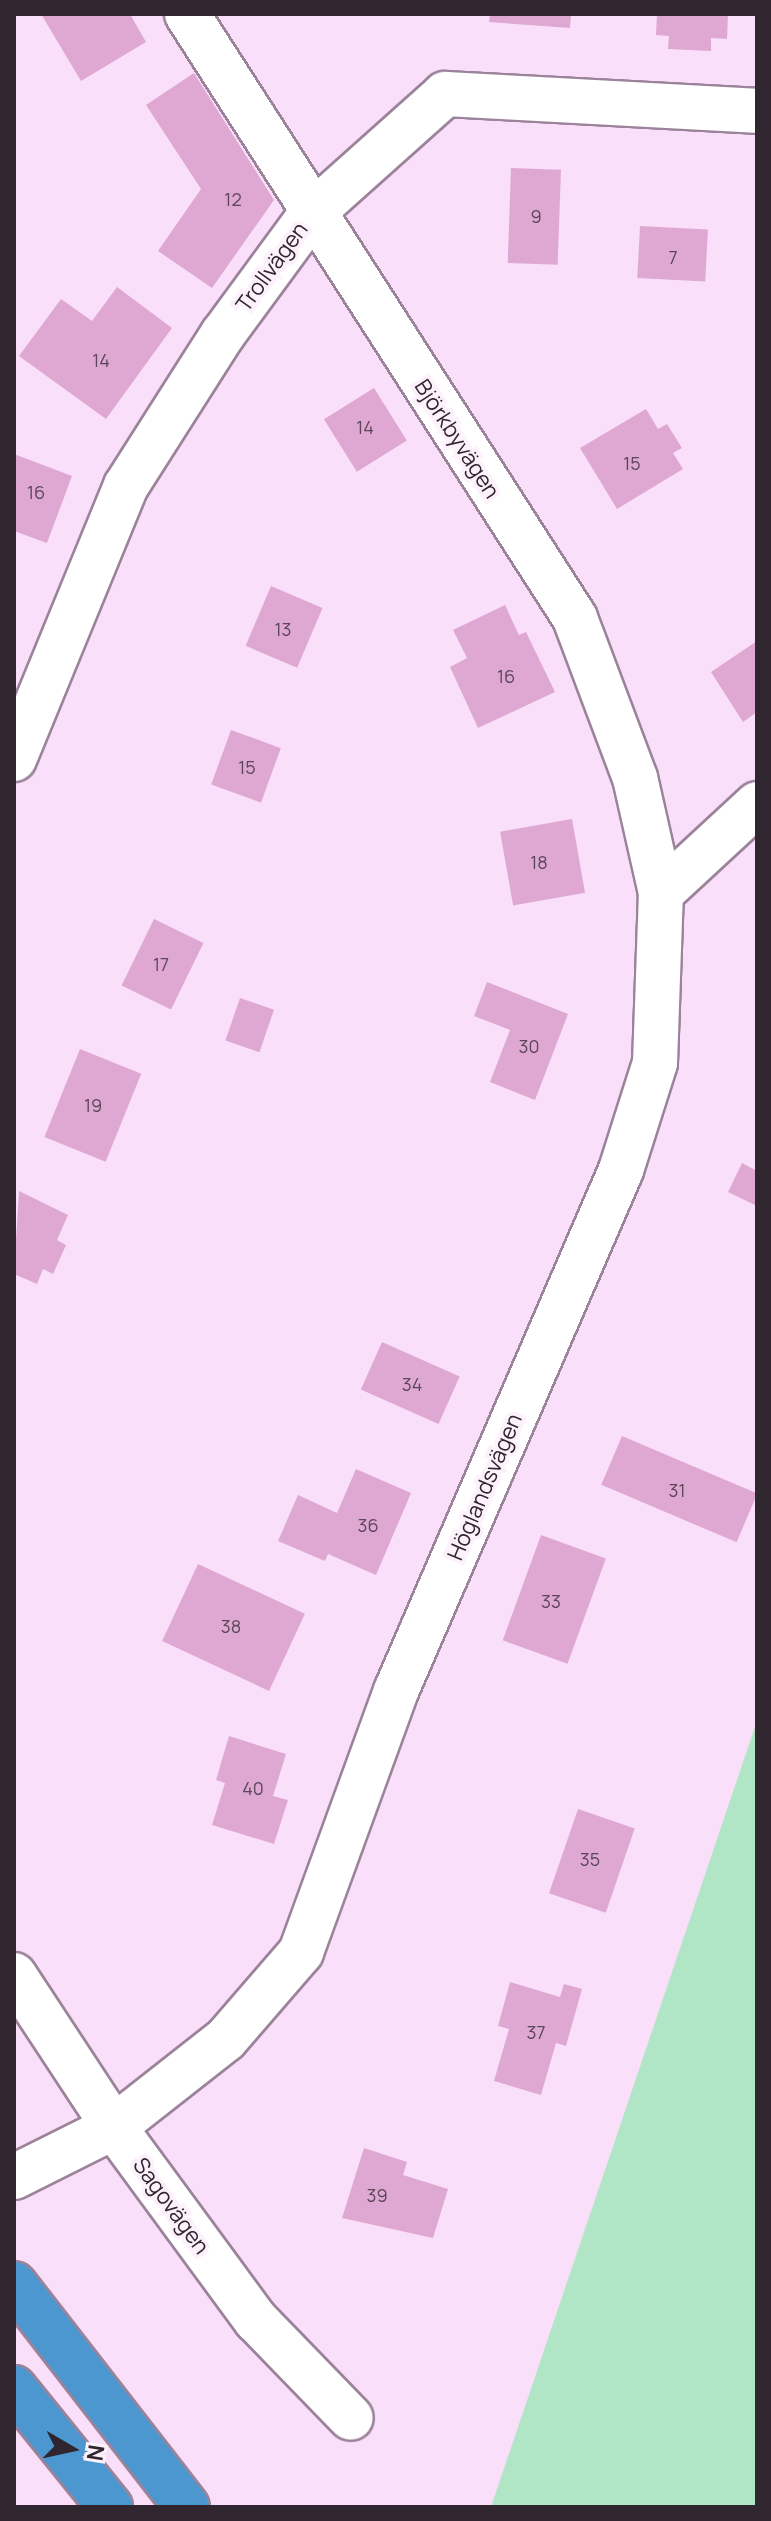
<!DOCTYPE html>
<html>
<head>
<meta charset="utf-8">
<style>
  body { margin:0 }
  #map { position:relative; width:771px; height:2521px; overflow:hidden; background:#f9dff9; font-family:Manrope,sans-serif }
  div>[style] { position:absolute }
  .green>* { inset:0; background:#b0e5c5 }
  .building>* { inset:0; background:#dfa8d3; transform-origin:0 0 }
  .roads { filter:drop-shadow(2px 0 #9b839a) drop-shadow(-2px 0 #9b839a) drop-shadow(0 2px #9b839a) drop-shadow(0 -2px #9b839a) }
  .street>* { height:44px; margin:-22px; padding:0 22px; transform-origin:22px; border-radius:22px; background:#fff }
  .highway>* { height:44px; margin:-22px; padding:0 22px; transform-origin:22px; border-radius:22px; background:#4c97d0 }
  span { translate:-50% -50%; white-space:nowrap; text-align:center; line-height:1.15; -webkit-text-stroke:8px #fdf2fc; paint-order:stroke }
  .number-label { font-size:18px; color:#5c4659 }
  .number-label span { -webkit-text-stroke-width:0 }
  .street-label { font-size:22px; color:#302630 }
  .frame { position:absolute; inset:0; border:16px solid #302630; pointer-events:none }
  .north { position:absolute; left:32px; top:2409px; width:80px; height:80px; -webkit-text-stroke:6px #fdf2fc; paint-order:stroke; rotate:99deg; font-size:22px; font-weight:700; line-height:32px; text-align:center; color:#302630 }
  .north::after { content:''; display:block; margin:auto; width:28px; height:36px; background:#302630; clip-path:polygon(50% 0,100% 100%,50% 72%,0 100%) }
</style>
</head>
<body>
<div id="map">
  <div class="green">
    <div style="clip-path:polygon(757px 1721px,757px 2507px,491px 2507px)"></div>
  </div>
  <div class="building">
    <div style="clip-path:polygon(41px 14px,130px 14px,146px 42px,81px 81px)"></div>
    <div style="clip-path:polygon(490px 14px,571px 14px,570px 28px,489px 22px)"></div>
    <div style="clip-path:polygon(657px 14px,728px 14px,727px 39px,711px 38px,711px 51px,668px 49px,669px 36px,656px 35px)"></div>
    <div style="clip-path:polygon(194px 73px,274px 200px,212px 288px,158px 251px,201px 189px,146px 105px)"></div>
    <div style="left:511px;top:168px;width:50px;height:95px;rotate:2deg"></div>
    <div style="left:640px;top:226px;width:68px;height:52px;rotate:3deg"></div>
    <div style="clip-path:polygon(117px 287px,172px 328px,106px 419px,19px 356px,61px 299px,92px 321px)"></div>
    <div style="left:374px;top:388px;width:62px;height:59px;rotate:58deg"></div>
    <div style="clip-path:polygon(646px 409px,658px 429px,667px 424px,682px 448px,673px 453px,683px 469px,617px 509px,580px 448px)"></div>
    <div style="clip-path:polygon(14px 454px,72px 476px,47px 543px,14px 531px)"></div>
    <div style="left:271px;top:586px;width:56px;height:65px;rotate:23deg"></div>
    <div style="clip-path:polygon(505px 605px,519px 635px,526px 632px,555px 692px,478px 728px,450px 667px,467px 658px,453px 630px)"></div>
    <div style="clip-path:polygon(757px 641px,757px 712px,743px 722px,711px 672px)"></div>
    <div style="left:231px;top:730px;width:53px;height:58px;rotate:20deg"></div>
    <div style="left:572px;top:819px;width:75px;height:73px;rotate:80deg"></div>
    <div style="left:154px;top:919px;width:55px;height:74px;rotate:26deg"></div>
    <div style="clip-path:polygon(487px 982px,568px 1014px,535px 1100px,490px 1082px,510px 1030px,474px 1016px)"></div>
    <div style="left:240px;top:998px;width:36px;height:45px;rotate:19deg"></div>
    <div style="left:80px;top:1049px;width:66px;height:95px;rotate:22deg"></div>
    <div style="clip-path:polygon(742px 1163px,757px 1171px,757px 1206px,728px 1192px)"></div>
    <div style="clip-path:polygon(19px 1191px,68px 1215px,57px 1240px,66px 1245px,53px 1274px,43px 1269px,37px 1284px,14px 1274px)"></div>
    <div style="left:382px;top:1342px;width:85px;height:52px;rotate:24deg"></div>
    <div style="left:622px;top:1436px;width:147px;height:53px;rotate:23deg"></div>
    <div style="clip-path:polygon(356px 1469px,411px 1493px,376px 1575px,328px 1554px,325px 1561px,278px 1541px,298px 1495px,337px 1513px)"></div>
    <div style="left:541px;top:1535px;width:69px;height:112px;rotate:20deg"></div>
    <div style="left:198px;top:1564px;width:118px;height:85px;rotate:25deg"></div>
    <div style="clip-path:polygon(229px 1736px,286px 1754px,273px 1796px,288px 1800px,274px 1844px,212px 1825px,225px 1783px,216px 1780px)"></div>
    <div style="left:578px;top:1809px;width:60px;height:89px;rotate:19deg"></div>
    <div style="clip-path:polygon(510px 1982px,560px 1997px,564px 1984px,582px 1989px,566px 2046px,556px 2043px,541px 2095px,494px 2081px,509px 2029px,498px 2026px)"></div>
    <div style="clip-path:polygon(364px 2148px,407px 2162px,403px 2175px,448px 2189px,433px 2238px,342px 2218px)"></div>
  </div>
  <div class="roads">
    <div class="street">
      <div style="left:14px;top:759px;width:295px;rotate:-67.7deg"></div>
      <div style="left:126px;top:486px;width:180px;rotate:-57.5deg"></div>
      <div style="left:223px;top:334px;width:149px;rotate:-53.7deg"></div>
      <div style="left:311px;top:214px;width:180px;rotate:-41.8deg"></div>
      <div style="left:445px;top:94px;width:312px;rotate:3.1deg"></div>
      <div style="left:661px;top:893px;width:131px;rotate:-42.8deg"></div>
      <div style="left:14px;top:1975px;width:182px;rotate:56.7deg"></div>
      <div style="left:114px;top:2127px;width:240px;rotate:53.7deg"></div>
      <div style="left:256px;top:2320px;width:136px;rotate:45.9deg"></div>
      <div style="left:14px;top:2177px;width:112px;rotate:-26.6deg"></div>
      <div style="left:114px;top:2127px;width:142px;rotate:-38.2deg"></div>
      <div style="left:226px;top:2039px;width:115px;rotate:-49.2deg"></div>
      <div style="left:301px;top:1952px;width:278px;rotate:-70deg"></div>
      <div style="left:396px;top:1691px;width:568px;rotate:-66.64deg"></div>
      <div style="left:621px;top:1170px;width:112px;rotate:-72.4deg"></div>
      <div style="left:655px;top:1063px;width:170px;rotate:-88deg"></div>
      <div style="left:661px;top:893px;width:118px;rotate:-102.7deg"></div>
      <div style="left:635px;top:778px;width:171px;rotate:-110.6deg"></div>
      <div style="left:575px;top:618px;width:718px;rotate:-122.72deg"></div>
    </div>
    <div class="highway">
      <div style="left:14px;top:2284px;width:282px;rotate:52.2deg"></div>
      <div style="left:14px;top:2388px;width:153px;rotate:51.1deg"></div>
    </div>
  </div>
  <div class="number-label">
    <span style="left:233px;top:199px">12</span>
    <span style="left:536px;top:216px">9</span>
    <span style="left:673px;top:257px">7</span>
    <span style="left:101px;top:360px">14</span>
    <span style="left:365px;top:427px">14</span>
    <span style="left:632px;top:463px">15</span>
    <span style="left:36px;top:492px">16</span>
    <span style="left:283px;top:629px">13</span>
    <span style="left:506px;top:676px">16</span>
    <span style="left:247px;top:767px">15</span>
    <span style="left:539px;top:862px">18</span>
    <span style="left:161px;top:964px">17</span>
    <span style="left:529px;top:1046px">30</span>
    <span style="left:93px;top:1105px">19</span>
    <span style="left:412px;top:1384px">34</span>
    <span style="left:677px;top:1490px">31</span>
    <span style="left:368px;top:1525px">36</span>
    <span style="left:551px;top:1601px">33</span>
    <span style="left:231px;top:1626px">38</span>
    <span style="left:253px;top:1788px">40</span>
    <span style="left:590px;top:1859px">35</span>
    <span style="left:536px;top:2032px">37</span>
    <span style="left:377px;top:2195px">39</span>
  </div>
  <div class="street-label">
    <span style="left:272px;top:267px;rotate:-54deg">Trollvägen</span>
    <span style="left:457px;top:439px;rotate:57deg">Björkbyvägen</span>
    <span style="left:485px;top:1487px;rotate:-67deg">Höglandsvägen</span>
    <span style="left:171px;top:2206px;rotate:54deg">Sagovägen</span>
  </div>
  <div class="frame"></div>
  <div class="north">N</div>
</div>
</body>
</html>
